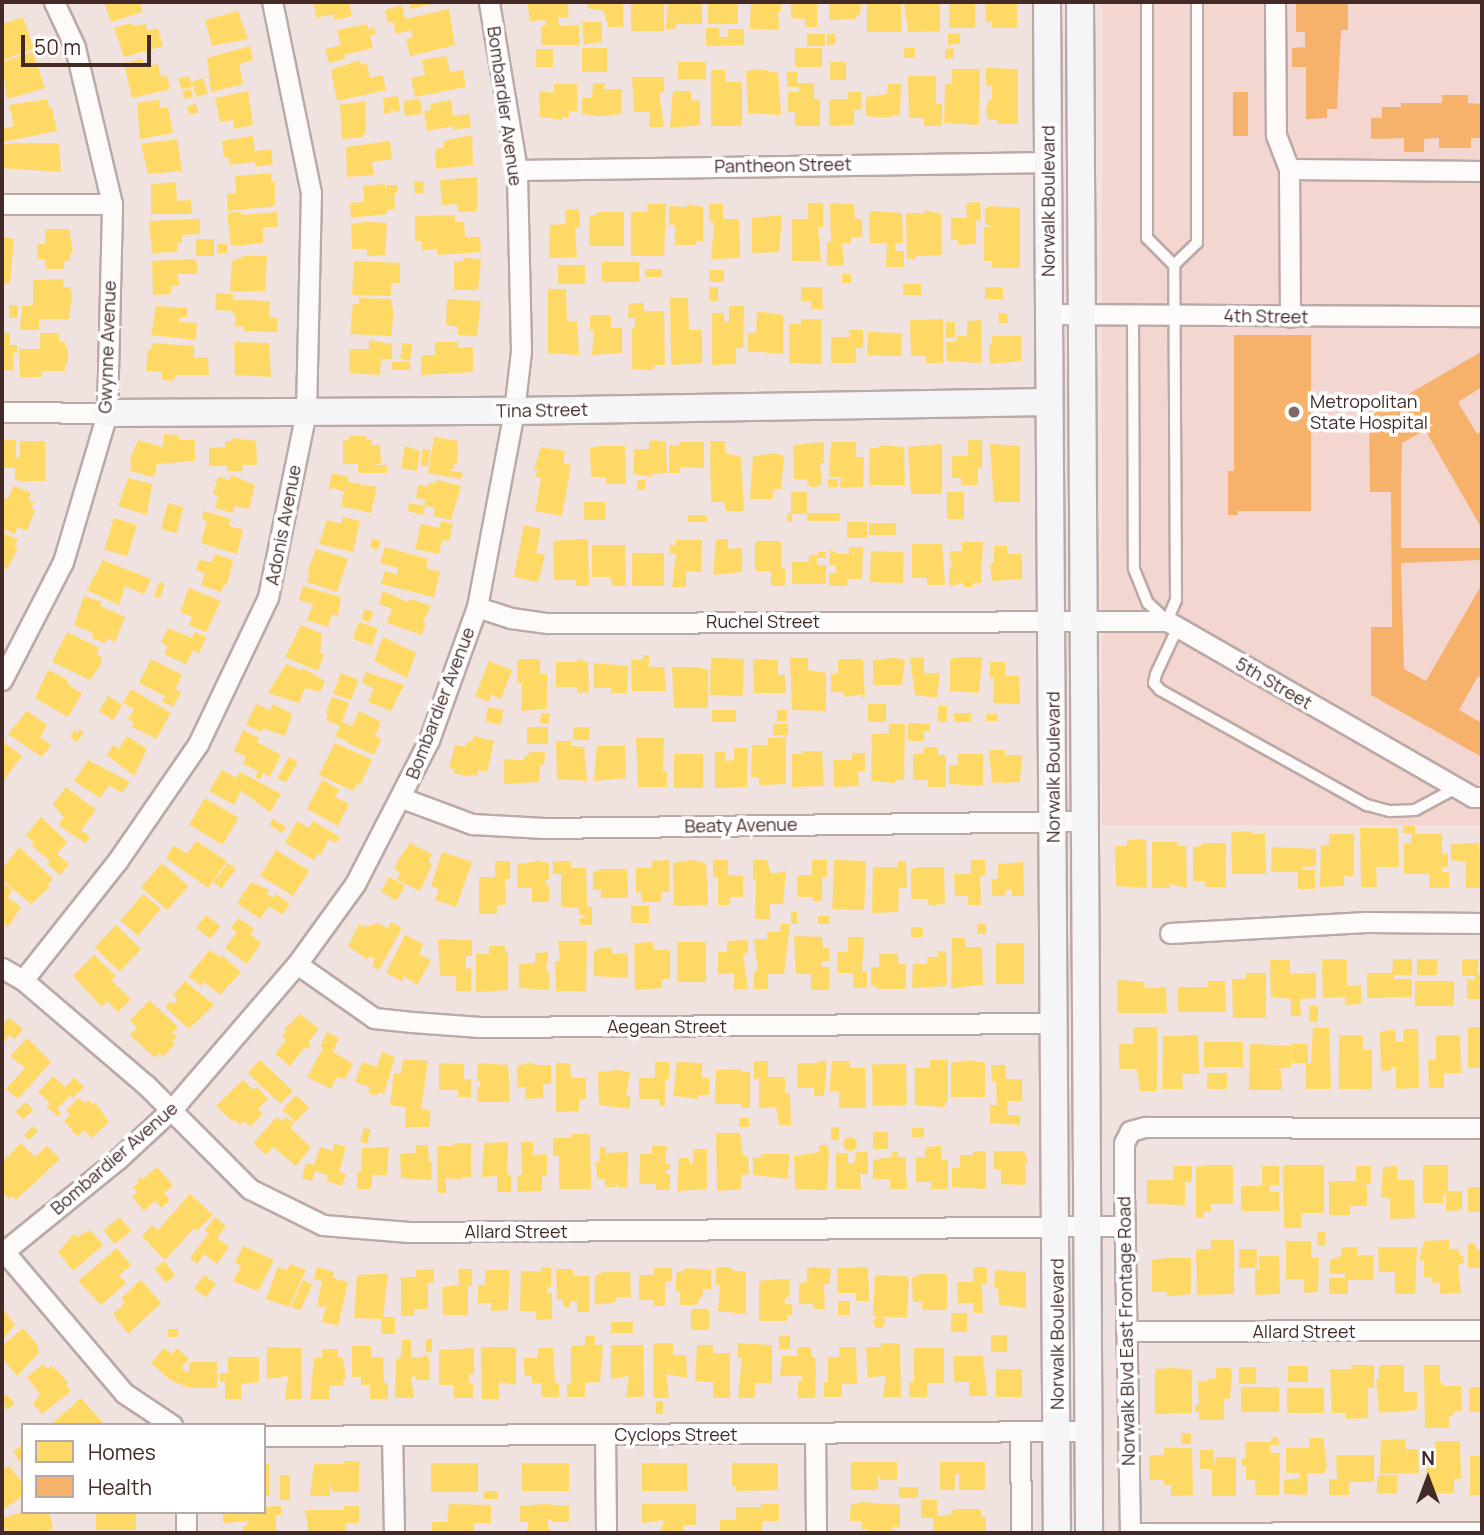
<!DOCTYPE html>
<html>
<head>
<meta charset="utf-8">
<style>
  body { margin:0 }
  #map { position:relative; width:1484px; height:1535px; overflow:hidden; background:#f0e2df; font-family:Manrope,sans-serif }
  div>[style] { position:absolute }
  .built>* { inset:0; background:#f4d6d1; transform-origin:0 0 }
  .homes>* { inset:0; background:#ffd966; transform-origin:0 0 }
  .round { border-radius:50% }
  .health>* { inset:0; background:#f6b26b; transform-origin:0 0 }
  .roads { filter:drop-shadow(2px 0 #bba9a6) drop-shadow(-2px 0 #bba9a6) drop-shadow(0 2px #bba9a6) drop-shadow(0 -2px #bba9a6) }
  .lane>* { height:10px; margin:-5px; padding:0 5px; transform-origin:5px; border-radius:5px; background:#fdfbfa }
  .street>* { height:19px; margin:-9.5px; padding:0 9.5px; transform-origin:9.5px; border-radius:9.5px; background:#fdfbfa }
  .secondary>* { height:26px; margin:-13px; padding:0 13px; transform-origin:13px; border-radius:13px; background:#f5f4f6 }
  .dots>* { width:19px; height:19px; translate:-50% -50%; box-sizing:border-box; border:4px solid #fff; border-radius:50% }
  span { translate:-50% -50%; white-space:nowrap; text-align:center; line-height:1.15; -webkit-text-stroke:7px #fff; paint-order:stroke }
  .street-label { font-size:18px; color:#432a27 }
  .poi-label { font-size:18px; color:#432a27 }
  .left { translate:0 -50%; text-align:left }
  .frame { position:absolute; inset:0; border:4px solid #432a27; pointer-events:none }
  .legend { position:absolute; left:21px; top:1423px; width:245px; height:91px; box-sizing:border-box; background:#fff; border:2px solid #b4aaa9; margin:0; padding:9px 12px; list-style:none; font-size:21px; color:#432a27 }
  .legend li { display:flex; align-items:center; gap:14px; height:35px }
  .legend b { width:35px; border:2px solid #b4aaa9 }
  .north { position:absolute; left:1393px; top:1444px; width:70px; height:70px; -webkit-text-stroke:5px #fff; paint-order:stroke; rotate:0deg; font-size:19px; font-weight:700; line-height:28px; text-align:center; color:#432a27 }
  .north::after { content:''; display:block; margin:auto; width:24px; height:32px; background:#432a27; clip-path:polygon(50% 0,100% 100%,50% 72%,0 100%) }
  .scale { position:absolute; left:21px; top:35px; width:130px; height:32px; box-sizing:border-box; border:4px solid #432a27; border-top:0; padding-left:9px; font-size:21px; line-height:24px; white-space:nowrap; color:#432a27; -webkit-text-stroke:5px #fff; paint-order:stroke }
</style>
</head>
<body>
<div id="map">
  <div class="built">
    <div style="left:1102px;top:2px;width:380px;height:823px"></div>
  </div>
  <div class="homes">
    <div style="clip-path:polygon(104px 2px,140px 2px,142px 12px,111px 22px)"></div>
    <div style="clip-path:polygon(313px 2px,349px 3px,352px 16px,335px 20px,333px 14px,317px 18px)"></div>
    <div style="clip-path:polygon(409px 2px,431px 2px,431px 4px,411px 9px)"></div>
    <div style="clip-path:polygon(527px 2px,567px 2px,569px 18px,558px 17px,559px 26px,579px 25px,580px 45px,541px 45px,541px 26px,546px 26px,545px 20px,530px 21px)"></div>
    <div style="clip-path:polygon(587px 2px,623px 2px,623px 27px,608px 27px,604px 11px,587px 8px)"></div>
    <div style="left:631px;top:2px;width:33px;height:29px"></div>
    <div style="clip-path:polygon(668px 2px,702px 2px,702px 24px,676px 24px,676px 29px,666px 29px)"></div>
    <div style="left:708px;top:2px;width:30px;height:22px"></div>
    <div style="clip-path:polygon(751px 2px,781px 2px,781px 11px,778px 11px,779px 30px,750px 29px)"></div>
    <div style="clip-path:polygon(791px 2px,817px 2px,817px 27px,805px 27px,805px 19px,791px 18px)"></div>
    <div style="clip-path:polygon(829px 2px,861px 2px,860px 15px,856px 15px,856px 19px,829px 20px)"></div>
    <div style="left:867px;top:2px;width:34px;height:30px"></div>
    <div style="clip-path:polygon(904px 2px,940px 2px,940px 31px,908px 32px)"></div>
    <div style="left:949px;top:2px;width:26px;height:26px"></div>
    <div style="clip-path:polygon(985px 2px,1017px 2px,1017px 28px,992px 28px,992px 22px,986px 22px)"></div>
    <div style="clip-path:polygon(402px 5px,405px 19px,449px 9px,455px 45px,410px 56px,406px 39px,413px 37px,411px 30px,396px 34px,393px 22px,388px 23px,385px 10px)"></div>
    <div style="clip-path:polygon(238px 11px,248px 39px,212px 46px,205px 20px)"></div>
    <div style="clip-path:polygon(23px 17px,34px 49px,2px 60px,2px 24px)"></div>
    <div style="clip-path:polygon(582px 22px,602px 22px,602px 42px,584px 44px)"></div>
    <div style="clip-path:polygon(131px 23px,132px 26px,146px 24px,147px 31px,158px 28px,163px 46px,124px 57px,114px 28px)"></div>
    <div style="clip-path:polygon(367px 24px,368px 29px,374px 28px,376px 34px,370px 36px,373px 48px,344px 55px,345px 59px,329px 63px,325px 49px,341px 45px,337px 30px)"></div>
    <div style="clip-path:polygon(706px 28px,719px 28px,719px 37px,728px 37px,728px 29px,744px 29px,744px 45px,706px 46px)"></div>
    <div style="clip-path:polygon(960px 33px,960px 44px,948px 45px,948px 34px)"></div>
    <div style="left:807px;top:34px;width:18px;height:12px"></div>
    <div style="clip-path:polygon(827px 34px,835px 34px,836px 44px,827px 45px)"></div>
    <div style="clip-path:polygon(250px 46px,253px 60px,239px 64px,243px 84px,211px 92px,207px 58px)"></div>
    <div style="left:582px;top:48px;width:25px;height:24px"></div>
    <div style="left:795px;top:48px;width:27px;height:19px"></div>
    <div style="left:904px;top:48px;width:11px;height:10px"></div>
    <div style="clip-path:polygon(954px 48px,954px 58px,945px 59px,945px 49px)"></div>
    <div style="left:536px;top:49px;width:17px;height:18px"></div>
    <div style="clip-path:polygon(33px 52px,45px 88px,7px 99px,2px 62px)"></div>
    <div style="clip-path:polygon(446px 56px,450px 72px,463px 70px,466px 87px,415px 97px,411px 78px,425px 75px,422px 60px)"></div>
    <div style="clip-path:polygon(142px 59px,144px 67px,158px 64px,161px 77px,167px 76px,170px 89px,132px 98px,124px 63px)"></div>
    <div style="clip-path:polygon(360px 60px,361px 65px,367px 64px,370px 78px,383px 75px,386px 90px,337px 101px,331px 70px)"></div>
    <div style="left:678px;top:62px;width:28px;height:17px"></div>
    <div style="left:830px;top:62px;width:16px;height:18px"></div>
    <div style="clip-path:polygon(986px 68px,1018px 69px,1018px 124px,997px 124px,997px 120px,988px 120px,986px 110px,989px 99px,992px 99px,992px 86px,986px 86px)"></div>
    <div style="clip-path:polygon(759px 69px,778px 73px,781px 115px,748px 113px,746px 71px)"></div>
    <div style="clip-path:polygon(952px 69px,980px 69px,979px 125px,944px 123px,945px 84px,952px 84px)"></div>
    <div style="clip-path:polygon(711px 70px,725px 70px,725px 82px,742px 82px,742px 126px,711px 126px)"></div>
    <div style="clip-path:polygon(787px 72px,797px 72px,797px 83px,814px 83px,814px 99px,820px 99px,820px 126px,795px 126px,795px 112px,788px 112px,788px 92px,799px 92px,799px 87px,787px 87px)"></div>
    <div style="left:189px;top:76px;width:11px;height:11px;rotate:75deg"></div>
    <div style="clip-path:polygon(908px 76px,936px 76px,936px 104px,942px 104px,942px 126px,924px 126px,924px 118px,909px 118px)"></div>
    <div style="clip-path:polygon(632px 77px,664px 77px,664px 92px,659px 93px,664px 127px,649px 127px,650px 112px,634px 112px)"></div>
    <div style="left:203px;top:78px;width:16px;height:12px;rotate:72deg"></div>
    <div style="clip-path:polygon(593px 83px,605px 83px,604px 89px,622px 89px,621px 114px,599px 116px,582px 114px,582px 98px,592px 98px)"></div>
    <div style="clip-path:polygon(554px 84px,577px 84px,577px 111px,569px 111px,569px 117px,562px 117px,562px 120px,540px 117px,539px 91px,554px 93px)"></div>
    <div style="clip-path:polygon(888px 84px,901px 84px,900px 115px,892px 115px,892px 118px,866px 116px,866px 97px,887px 94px)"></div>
    <div style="left:191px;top:89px;width:8px;height:9px;rotate:76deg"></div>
    <div style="clip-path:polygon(248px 91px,253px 125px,234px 129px,233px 120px,220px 122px,215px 98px)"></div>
    <div style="clip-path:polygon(673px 91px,691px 91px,691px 101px,700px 100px,700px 125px,670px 128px)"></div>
    <div style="clip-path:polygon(848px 92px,861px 92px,861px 110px,854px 110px,854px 125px,829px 126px,829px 99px,848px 99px)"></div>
    <div style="clip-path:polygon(398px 96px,400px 111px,394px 112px,391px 107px,391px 113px,384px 114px,383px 98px)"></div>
    <div style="clip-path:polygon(47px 99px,49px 107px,52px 107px,57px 131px,2px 142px,2px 129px,14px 126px,9px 105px)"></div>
    <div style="left:420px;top:99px;width:15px;height:17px;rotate:82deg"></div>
    <div style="clip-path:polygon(159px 100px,160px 108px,168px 107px,173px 133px,140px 139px,137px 103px)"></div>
    <div style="clip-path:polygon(451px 100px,453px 116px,469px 114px,471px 127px,454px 130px,453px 126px,427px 131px,424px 111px,431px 110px,430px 104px)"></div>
    <div style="clip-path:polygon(365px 101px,366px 133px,363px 134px,363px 137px,342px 139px,340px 105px)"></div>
    <div style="left:196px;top:104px;width:9px;height:9px;rotate:77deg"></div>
    <div style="clip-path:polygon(472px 135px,473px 165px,436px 169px,435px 149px,444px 148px,444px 141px)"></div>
    <div style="clip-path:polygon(253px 136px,255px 151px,271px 149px,273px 164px,256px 167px,255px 162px,230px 165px,229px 158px,224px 157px,222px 141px)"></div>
    <div style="clip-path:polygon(177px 139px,182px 171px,148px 174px,141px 144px)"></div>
    <div style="clip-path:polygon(390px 141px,392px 159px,372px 162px,374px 175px,347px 177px,346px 147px)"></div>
    <div style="clip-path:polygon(15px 143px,59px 143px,61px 172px,2px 168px,2px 145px)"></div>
    <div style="clip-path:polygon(271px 173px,271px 182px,275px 182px,275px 206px,228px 211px,227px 194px,236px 193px,235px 176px)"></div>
    <div style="clip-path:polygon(477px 177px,477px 211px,458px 212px,457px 204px,442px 205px,440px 180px)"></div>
    <div style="left:423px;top:181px;width:12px;height:9px;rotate:85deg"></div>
    <div style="clip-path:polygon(176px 182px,177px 201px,191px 200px,192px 214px,151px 214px,151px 184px)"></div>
    <div style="clip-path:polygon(385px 184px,385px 194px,387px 185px,397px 185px,398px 193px,394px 193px,395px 209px,387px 210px,387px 214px,351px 218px,350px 203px,364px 202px,363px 186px)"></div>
    <div style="clip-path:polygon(980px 202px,981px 219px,976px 221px,976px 244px,958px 245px,958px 240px,951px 240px,951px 218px,967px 218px,966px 203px)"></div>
    <div style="clip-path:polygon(723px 203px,723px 219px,739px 219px,740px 258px,711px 259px,714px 223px,709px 221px,709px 204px)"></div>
    <div style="clip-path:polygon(808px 203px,823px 203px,823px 227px,818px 227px,821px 261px,792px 261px,792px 219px,808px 219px)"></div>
    <div style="clip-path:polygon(830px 203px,854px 204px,855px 219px,862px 219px,862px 237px,851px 237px,851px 243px,842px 243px,844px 265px,827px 266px,827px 242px,831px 242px)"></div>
    <div style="clip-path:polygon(648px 204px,666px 204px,664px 256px,631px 256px,631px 212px,647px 212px)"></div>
    <div style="clip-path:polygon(687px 204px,703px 207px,703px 241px,696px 241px,696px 245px,675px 245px,675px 225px,669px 225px,669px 206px,687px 207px)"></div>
    <div style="clip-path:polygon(989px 206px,1020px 208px,1020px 268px,992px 268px,992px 261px,984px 261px,984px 227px,991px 227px,985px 223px,985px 209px)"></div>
    <div style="clip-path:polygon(579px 209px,580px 226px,575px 228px,577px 257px,549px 258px,550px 225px,566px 224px,565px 210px)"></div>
    <div style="clip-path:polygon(925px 210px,941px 214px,942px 255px,916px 256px,916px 259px,907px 259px,906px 213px,925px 213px)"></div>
    <div style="clip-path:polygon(869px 211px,902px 213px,903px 243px,895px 243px,895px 251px,904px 251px,904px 267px,886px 267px,887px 243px,870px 243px)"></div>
    <div style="clip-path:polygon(241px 212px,241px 215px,277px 212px,278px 227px,263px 227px,263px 243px,231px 246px,227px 213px)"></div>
    <div style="clip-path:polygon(597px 212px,624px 212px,624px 246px,589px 246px,590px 215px,597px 215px)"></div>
    <div style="clip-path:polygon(455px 215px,455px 222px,464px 222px,465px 237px,480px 237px,481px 252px,438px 255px,437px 249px,422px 250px,422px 241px,415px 241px,415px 216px)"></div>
    <div style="clip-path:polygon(782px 215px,779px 252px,752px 253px,752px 218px)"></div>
    <div style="clip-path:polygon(200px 219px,200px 234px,182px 235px,182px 243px,177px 243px,177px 252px,152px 253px,149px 221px)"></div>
    <div style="clip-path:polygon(366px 222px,387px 223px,385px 255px,367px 256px,367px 249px,352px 249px,351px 224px)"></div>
    <div style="clip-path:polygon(45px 229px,69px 229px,73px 253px,70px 253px,70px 261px,64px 261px,64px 269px,46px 269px,45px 259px,37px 259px,37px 244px,45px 244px)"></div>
    <div style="clip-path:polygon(3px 237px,14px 239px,10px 283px,2px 283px)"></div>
    <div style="left:214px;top:239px;width:17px;height:18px;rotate:90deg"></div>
    <div style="left:217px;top:244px;width:10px;height:9px"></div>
    <div style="clip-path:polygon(245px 256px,267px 256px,265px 291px,230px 292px,232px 261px)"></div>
    <div style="clip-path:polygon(463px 258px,481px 259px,478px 290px,454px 290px,454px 261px,463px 261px)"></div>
    <div style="clip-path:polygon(196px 259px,198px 274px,177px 274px,180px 285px,171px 286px,171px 294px,153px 295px,152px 261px)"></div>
    <div style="clip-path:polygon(354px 261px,400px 263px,400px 283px,391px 283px,391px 296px,352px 295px)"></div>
    <div style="left:639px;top:262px;width:20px;height:37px;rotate:90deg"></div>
    <div style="left:585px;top:265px;width:19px;height:27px;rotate:90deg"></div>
    <div style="left:645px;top:269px;width:17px;height:8px"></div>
    <div style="left:709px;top:270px;width:15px;height:12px"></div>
    <div style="left:842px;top:274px;width:9px;height:9px"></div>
    <div style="clip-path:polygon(63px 279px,64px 287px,70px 287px,72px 295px,69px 319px,39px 319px,39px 330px,20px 330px,22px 306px,33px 306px,33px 280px)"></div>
    <div style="left:903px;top:284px;width:18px;height:11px"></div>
    <div style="left:709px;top:287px;width:9px;height:14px"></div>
    <div style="clip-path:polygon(801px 287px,822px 287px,823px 309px,811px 309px,811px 301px,801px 301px)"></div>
    <div style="left:1003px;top:287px;width:12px;height:18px;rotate:90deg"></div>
    <div style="clip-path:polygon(548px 289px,566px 289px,567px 321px,577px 322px,579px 355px,548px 353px)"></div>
    <div style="clip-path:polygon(216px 293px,233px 294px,233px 300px,270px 301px,269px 317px,278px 318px,277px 332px,244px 331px,244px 326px,235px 327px,236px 317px,232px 311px,215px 310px)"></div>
    <div style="clip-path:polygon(359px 298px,391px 299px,394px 314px,391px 336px,350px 334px,353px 304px,359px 304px)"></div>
    <div style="clip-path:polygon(670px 298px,688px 298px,689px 330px,702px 330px,702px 363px,671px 365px)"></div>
    <div style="clip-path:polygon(447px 299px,481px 301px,477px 336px,458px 335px,458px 327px,446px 325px)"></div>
    <div style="clip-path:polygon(629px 303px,644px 303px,644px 311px,664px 311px,665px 365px,653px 365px,653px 370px,632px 369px,632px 328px,635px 328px,635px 318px,628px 318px)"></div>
    <div style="left:9px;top:305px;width:9px;height:13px"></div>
    <div style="clip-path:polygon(156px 306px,188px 308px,187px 317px,180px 317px,179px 322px,197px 323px,196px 340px,151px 335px)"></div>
    <div style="clip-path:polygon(729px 306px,744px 306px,743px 348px,736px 348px,736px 364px,712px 365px,712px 313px,724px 313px,724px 321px,729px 321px)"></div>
    <div style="clip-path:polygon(757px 311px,783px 315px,783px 354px,748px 351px,748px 333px,756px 333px)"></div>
    <div style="clip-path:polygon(998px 313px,1007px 313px,1008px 323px,999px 323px)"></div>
    <div style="clip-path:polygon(590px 315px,611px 315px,611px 328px,622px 328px,622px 353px,592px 355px,594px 330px,590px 330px)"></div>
    <div style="clip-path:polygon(801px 319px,822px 319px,821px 364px,789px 363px,789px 324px,801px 324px)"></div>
    <div style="clip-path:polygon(943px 319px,943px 363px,926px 363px,926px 356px,911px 356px,910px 320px)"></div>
    <div style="clip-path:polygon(981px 320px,981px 363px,947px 361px,946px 342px,956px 342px,957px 336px,965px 336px,967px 339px,967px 321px)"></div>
    <div style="left:946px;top:322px;width:9px;height:16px"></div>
    <div style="clip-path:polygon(849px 330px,863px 330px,863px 348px,856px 348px,856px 363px,831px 363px,831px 337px,850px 337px)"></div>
    <div style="left:868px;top:332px;width:34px;height:23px;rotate:2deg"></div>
    <div style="clip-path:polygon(2px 333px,10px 333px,10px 345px,17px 345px,17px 353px,13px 353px,13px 371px,2px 369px)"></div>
    <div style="clip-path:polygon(40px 333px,59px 333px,59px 342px,65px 342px,65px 348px,68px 348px,68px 364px,65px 364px,65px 371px,42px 371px,42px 377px,20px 377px,19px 349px,40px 349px)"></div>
    <div style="clip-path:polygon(992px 336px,1021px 336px,1021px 361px,990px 364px,989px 345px,992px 345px)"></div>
    <div style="clip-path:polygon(369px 340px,392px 344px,392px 359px,381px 359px,380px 375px,349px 373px,349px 349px,369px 349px)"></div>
    <div style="clip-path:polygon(234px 342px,269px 343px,271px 377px,235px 375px)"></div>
    <div style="clip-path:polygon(435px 342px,458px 342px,458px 348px,473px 347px,473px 372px,421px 375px,421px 355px,435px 355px)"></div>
    <div style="clip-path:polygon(152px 343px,194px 346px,194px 358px,208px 357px,209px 375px,175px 375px,174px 381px,162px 380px,162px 372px,146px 371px,148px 349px,151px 349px)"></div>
    <div style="left:402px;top:343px;width:10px;height:16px;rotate:6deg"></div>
    <div style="left:392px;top:362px;width:18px;height:8px"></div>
    <div style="clip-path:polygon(164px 434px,179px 435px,179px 440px,195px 440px,195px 461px,157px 464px,154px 477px,130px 471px,132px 463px,129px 462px,138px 440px,163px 447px)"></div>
    <div style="clip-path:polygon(349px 436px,366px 436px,366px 440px,372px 440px,372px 445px,380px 445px,381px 464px,372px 465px,387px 465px,387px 473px,358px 473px,358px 464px,343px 464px,343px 440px,349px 440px)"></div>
    <div style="clip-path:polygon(434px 437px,458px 441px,457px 463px,454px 463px,453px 469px,447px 470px,463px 473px,461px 479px,428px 473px)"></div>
    <div style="clip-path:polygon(232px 438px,256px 441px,257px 465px,242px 465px,242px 471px,227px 471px,227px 466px,209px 466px,209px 448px,225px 447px,225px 441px,232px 441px)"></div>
    <div style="clip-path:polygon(2px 440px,16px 440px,16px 457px,20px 457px,20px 441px,45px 441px,45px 481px,20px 481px,15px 479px,15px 468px,2px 468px)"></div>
    <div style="clip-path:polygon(654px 440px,666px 442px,667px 473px,652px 474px,652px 477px,634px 474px,634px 449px,649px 449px,649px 442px)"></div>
    <div style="clip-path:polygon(968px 440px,982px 440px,982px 468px,978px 468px,978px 485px,961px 485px,961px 478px,952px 478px,952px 456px,968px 456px)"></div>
    <div style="clip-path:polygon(710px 441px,725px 441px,725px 453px,741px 457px,744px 511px,726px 511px,724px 502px,711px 502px)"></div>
    <div style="clip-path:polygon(679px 442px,704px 442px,704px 468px,680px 467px,680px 473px,669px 473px,669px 445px,679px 445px)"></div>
    <div style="clip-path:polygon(824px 442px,824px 463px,820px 464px,822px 484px,814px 488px,807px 485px,807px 479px,794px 479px,793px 445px)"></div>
    <div style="clip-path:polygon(831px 442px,856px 442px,856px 457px,864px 457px,863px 487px,840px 488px,841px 477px,829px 477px)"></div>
    <div style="clip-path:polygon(942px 444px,942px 494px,911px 494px,908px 447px)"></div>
    <div style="clip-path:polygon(990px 444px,1020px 446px,1020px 502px,994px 502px)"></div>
    <div style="clip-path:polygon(879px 445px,904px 447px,905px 485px,869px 485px,870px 448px,879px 448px)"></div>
    <div style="clip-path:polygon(405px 446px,420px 451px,417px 471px,401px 468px)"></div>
    <div style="clip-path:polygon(599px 446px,625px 446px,626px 484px,606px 484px,606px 477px,591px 477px,590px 448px)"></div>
    <div style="clip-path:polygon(541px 447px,565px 451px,563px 463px,571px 465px,562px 516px,535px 511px,541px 478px,536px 477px,537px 470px,534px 469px)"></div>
    <div style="left:423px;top:449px;width:7px;height:17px;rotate:8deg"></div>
    <div style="clip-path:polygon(774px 453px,784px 456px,781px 489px,773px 489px,773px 499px,750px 499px,753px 456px)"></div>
    <div style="clip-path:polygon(332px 473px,349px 477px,348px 482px,377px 487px,371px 513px,341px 506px,344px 491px,331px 488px,328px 492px)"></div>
    <div style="clip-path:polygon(231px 475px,255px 485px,249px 509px,234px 506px,233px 513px,215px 508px,218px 495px,213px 494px,218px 477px,230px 480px)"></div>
    <div style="clip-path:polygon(128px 478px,152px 484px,147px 515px,118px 506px)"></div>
    <div style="left:828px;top:479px;width:10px;height:8px"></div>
    <div style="clip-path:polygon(437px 480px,461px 486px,451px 520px,433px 516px,435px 508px,424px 505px,426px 500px,416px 498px,418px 485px,428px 487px,429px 482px,435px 484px)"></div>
    <div style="left:637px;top:480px;width:8px;height:10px"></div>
    <div style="clip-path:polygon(14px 486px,31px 493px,28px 500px,34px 502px,31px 508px,35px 510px,27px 531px,17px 527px,15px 534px,2px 529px,2px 497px,7px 499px)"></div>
    <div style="clip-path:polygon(791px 492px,807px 492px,807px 514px,792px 514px,792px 522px,787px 522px,787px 513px,791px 513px)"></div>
    <div style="left:947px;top:492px;width:17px;height:27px"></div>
    <div style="left:584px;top:502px;width:21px;height:18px"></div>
    <div style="left:168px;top:503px;width:16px;height:27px;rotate:15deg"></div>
    <div style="clip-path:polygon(409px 503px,425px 506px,423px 515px,408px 511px)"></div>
    <div style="clip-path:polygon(204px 511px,231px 519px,229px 526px,243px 530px,237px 554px,201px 543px,207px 521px,202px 520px)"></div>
    <div style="left:807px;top:513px;width:33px;height:8px"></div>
    <div style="left:688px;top:515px;width:19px;height:7px"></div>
    <div style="clip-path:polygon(343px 517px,360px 521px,353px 552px,319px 544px,327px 520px,341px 524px)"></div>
    <div style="left:114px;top:518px;width:24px;height:33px;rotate:17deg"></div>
    <div style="clip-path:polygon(441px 521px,453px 524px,449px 541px,442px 540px,439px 554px,415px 549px,421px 524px,439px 528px)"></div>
    <div style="left:847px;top:522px;width:20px;height:16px"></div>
    <div style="left:869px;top:523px;width:27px;height:12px"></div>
    <div style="clip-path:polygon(524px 525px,541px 529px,536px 553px,545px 555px,538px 582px,514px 577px)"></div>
    <div style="clip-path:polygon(2px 533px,18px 539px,15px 546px,18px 548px,7px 569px,2px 567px)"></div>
    <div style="clip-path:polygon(372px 539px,381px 541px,378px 550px,370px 547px)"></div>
    <div style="clip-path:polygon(579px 539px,588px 539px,589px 586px,576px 586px,576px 580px,554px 580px,553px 541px)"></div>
    <div style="clip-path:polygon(716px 539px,728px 539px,728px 549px,742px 548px,742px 572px,713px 575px)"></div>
    <div style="clip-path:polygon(676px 540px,702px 540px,701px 572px,686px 571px,686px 587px,672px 587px,676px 554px,670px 554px,670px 545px,676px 545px)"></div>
    <div style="clip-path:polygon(755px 541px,781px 541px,781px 567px,785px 569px,785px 586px,771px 586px,771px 571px,755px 571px)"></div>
    <div style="clip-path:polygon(962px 542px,983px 542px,981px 583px,973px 583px,973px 587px,964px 587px,964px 583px,950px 586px,949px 583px,949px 567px,952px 567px,949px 551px,962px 551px)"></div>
    <div style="clip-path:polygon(912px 544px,942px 544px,945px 585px,927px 585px,927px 578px,912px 578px)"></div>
    <div style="clip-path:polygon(592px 545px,625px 545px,626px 586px,613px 586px,610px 577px,592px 577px)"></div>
    <div style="clip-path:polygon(994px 546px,1007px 546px,1007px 554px,1022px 554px,1022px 579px,992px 581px,990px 563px,994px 563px)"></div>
    <div style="clip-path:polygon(385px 547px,428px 559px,426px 568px,440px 572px,434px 597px,381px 584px,385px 571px,397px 575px,398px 568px,380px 563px)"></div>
    <div style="clip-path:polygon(849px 547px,863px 547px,862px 579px,847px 579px,847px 586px,829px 586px,829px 573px,836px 573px,836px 565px,829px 565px,830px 549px,838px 554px,849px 554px)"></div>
    <div style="clip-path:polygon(316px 549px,348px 559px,337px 592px,307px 582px,310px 573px,307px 573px)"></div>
    <div style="left:871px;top:551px;width:33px;height:31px;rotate:2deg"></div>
    <div style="clip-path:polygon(818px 552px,826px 552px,826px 558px,817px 558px,817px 565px,826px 565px,826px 584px,792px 584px,792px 562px,809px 562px,809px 555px,818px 555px)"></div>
    <div style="left:632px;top:553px;width:32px;height:33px"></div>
    <div style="clip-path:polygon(215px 554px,233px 560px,227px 585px,224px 584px,221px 592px,201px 585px,205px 573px,196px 570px,199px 560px,212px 562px)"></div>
    <div style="clip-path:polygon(103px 560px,151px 579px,144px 594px,125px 586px,119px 605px,87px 590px)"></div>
    <div style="left:159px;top:582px;width:6px;height:15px;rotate:18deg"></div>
    <div style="clip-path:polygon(303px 586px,341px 597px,338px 616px,332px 614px,328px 627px,307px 620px,313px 604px,299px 600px)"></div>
    <div style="clip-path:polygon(189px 588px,221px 601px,206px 632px,189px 625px,192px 617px,180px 612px)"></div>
    <div style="clip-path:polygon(383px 591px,407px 602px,411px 599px,431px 606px,423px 622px,426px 623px,422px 635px,387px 623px,392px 609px,379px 604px)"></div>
    <div style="clip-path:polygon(84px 596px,102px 602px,100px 606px,125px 617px,115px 642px,108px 638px,105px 643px,92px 638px,93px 633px,74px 625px)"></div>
    <div style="left:365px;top:609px;width:9px;height:11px;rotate:21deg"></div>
    <div style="left:359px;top:622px;width:20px;height:18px;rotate:20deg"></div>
    <div style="clip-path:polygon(301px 625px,322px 634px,320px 653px,324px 654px,318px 671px,285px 657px)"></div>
    <div style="clip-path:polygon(168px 628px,192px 638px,195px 632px,206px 637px,199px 653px,193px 650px,186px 664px,164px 654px,168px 646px,161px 643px)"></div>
    <div style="clip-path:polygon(67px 632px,99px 648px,96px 654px,102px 657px,100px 662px,102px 663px,90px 680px,52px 662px)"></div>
    <div style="clip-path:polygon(383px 637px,416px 653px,407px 678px,374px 661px)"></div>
    <div style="clip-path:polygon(643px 655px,649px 655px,649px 667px,664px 667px,666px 691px,632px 691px,631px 660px,643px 659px)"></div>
    <div style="clip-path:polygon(924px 657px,924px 673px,940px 673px,937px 698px,915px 695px,910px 658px)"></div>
    <div style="clip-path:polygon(960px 657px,982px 657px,979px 693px,950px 691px,950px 659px)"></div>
    <div style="clip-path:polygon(790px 658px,808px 658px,808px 670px,826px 673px,826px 711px,792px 710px)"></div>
    <div style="clip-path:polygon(895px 658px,905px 660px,902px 685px,873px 685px,873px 660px)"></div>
    <div style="clip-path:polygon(151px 659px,182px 675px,175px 689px,181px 692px,173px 707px,162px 702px,165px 696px,139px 683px)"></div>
    <div style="clip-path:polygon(517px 659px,540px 659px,540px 674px,547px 674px,547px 709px,521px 711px,522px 683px,517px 683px)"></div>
    <div style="clip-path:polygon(577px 659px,588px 662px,589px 692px,577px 693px,577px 687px,556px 687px,556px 662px,577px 662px)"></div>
    <div style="left:744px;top:659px;width:37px;height:33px;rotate:92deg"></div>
    <div style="clip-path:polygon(753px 659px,778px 660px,778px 675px,785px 675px,786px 693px,754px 693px)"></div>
    <div style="clip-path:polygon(838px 659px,863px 659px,865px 698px,862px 698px,862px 694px,846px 697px,842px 692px,831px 692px,831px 674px,838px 674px)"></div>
    <div style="clip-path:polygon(489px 661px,512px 670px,501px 699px,491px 695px,489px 702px,475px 696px)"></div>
    <div style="clip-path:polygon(990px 662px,1005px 662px,1005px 676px,1019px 676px,1020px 704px,993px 703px,994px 678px,990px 678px)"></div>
    <div style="clip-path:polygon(594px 663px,628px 666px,627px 693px,611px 693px,611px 688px,594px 688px)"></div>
    <div style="clip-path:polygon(286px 664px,302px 671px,303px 668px,325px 681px,320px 692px,305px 688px,299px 703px,268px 693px)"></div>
    <div style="clip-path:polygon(672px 667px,698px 667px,708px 670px,708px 708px,674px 708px)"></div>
    <div style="clip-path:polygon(48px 670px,65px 678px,71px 687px,82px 693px,68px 717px,35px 698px)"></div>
    <div style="clip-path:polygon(366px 672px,404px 685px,391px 711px,368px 702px,374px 689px,362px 682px)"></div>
    <div style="left:341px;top:673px;width:19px;height:22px;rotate:21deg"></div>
    <div style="clip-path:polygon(131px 689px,171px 713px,156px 739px,132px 727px,134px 723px,128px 719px,134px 709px,123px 703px)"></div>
    <div style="left:108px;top:696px;width:17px;height:18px;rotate:31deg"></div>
    <div style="clip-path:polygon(332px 697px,349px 703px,342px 722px,352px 726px,359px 711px,381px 722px,375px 736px,381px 739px,374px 755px,347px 743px,350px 737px,346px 741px,335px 736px,340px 726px,326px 720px,328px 715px,326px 713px)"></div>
    <div style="clip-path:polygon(256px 704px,270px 710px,273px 704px,292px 714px,285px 736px,263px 728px,261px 732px,246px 725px)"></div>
    <div style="left:868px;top:704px;width:18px;height:18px"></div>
    <div style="left:938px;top:706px;width:9px;height:16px"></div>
    <div style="left:488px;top:707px;width:16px;height:15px;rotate:11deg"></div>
    <div style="left:712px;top:710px;width:24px;height:12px"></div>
    <div style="left:787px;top:710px;width:11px;height:10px;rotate:90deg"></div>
    <div style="clip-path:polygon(27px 711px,47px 725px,40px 737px,51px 745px,42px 757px,8px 734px)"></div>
    <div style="left:541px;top:713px;width:9px;height:10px;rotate:6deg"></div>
    <div style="left:954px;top:713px;width:17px;height:9px"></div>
    <div style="left:986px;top:714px;width:12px;height:7px"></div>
    <div style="clip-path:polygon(908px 723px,930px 724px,930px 731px,924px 731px,924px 741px,908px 741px)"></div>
    <div style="left:773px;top:724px;width:15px;height:11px"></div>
    <div style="clip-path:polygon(889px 724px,905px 724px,904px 780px,895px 780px,895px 783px,871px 781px,872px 734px,889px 733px)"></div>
    <div style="left:548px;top:727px;width:17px;height:21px;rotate:90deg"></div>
    <div style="left:573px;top:727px;width:16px;height:13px"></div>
    <div style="clip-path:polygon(80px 729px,84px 732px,77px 742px,70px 737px,74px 730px,77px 733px)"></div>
    <div style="clip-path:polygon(243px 730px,259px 738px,257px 742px,281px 755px,270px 777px,263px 773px,260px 780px,255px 777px,258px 771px,243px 764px,246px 757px,234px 751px)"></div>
    <div style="clip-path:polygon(127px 736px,147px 749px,134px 776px,107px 755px,113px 745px,119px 749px)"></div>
    <div style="clip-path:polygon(474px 736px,494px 741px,487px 772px,478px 770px,477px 776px,471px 774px,470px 777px,454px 773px,455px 770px,449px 768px,455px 745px,465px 747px,468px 741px,472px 742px)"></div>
    <div style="clip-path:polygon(786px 737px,786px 784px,759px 785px,759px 778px,751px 777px,752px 745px,768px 745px,768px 738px)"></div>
    <div style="clip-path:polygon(636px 738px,664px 738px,663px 771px,667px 771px,667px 787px,638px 787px)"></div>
    <div style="clip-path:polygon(2px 741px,22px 756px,2px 782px)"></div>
    <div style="clip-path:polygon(556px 741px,571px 741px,571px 746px,584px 747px,587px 781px,557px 779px)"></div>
    <div style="clip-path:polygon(335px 743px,372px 760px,360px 785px,358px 783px,353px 791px,319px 775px)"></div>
    <div style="clip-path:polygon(597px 746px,625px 746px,626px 778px,594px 781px)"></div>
    <div style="clip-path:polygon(924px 747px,938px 747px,938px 755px,946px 755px,946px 787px,928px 787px,928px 780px,913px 780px,913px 754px,924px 754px)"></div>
    <div style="clip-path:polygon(734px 748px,748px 748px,747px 787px,715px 788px,715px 752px,725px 752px,725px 761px,734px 760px)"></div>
    <div style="clip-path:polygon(989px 750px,1005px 750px,1005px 755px,1022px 755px,1020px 782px,1002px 783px,1001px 773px,1001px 782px,992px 783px)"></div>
    <div style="clip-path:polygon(803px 751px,822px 751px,824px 786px,792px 787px,792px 754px,803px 754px)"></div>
    <div style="clip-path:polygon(529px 752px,545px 752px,544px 765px,540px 765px,539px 782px,504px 784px,504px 759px,524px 760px,525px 755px,529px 755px)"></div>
    <div style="clip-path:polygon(852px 753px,865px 753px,865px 771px,858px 771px,859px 786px,834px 787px,833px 760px,852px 760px)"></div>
    <div style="left:674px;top:754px;width:29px;height:34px"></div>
    <div style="clip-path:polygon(958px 754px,983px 754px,983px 786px,949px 784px,949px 765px,958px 765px)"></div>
    <div style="left:289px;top:757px;width:10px;height:24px;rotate:29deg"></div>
    <div style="clip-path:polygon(88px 760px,130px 782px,122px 793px,109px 785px,100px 798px,74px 781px)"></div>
    <div style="clip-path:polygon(222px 770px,236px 778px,240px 772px,281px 794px,270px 812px,241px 791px,234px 805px,209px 791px)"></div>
    <div style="clip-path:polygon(322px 780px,339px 789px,335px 797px,349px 804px,338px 826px,307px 809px)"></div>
    <div style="clip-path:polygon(66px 787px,96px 810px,81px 830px,90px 837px,85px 843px,58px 825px,64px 818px,53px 804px)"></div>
    <div style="left:205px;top:798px;width:39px;height:31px;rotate:31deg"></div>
    <div style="clip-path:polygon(41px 817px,67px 842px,57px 854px,69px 864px,60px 875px,47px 864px,50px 861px,31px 845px,34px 842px,26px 835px)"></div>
    <div style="left:273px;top:819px;width:15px;height:7px;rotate:32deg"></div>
    <div style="clip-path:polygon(297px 821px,309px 828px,313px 821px,340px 837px,336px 843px,328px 839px,321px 855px,318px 853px,314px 860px,285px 843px)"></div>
    <div style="clip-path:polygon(1403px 826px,1415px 826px,1415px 834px,1442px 834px,1442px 854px,1448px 854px,1448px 867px,1442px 867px,1442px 872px,1449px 872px,1449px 888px,1429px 888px,1430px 874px,1404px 874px,1404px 843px,1411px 843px,1412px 833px,1403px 833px)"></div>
    <div style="clip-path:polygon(1360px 828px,1398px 828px,1399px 867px,1376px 867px,1377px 887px,1361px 887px)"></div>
    <div style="clip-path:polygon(1251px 831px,1251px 834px,1265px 834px,1266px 874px,1232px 874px,1231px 832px)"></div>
    <div style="clip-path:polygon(1329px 834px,1354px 834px,1354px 873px,1352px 877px,1344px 876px,1344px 886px,1320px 887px,1321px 845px,1329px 845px)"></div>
    <div style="clip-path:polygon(1146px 839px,1147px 888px,1116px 886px,1115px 846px,1127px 846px,1127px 840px)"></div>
    <div style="clip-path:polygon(196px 841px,227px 861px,208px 888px,166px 858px,174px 845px,187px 854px)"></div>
    <div style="clip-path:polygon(1152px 842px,1177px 842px,1177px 846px,1186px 846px,1187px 888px,1170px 884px,1170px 888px,1152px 888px)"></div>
    <div style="clip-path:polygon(410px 843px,432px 854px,428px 862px,432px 864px,420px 891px,397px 880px,400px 872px,395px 869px,397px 862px)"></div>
    <div style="clip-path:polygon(1202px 843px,1226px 843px,1226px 887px,1205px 887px,1205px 881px,1193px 881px,1193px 847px,1202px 846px)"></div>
    <div style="clip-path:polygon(1479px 843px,1479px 849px,1482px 849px,1482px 888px,1466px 888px,1466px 862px,1451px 860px,1451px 844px)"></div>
    <div style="clip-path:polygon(19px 847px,53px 879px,47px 885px,50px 887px,31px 904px,2px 880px,2px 869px)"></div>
    <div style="clip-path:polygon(1272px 847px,1316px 849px,1316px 866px,1302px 867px,1302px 870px,1315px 870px,1315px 889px,1298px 889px,1298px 872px,1271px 872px)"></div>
    <div style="left:276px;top:850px;width:39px;height:30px;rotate:32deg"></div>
    <div style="clip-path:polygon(442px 852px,472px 862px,456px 907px,435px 900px,439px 889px,431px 886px)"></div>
    <div style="clip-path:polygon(669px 860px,669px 892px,661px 892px,661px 902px,642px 902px,641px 892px,636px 893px,636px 868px,652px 868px,652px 861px)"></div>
    <div style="clip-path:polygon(691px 860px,706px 863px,708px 905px,674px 906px,673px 863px)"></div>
    <div style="clip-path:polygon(713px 860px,728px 860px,728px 875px,743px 876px,743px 897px,730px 897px,730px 905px,718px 905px,718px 877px,713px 877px)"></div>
    <div style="clip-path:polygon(753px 860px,767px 860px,771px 874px,786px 871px,783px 904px,770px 904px,770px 919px,755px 919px,756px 879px,753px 879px)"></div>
    <div style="clip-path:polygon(812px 860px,827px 860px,827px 877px,822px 877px,822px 901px,813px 901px,813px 897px,797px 897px,797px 875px,812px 875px)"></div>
    <div style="left:834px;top:860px;width:32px;height:49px;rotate:2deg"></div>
    <div style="clip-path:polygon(971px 860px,985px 860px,985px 876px,980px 876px,981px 905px,968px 905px,968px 896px,955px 896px,954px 874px,971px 874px)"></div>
    <div style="clip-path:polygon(495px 861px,510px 861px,510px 879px,505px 879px,506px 905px,497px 905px,497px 914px,479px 914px,479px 877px,495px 877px)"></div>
    <div style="clip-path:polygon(539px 861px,549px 863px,549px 879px,546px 879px,546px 886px,549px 886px,549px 902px,532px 902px,532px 888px,517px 888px,517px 864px)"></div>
    <div style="clip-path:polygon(553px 861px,571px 861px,571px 868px,586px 868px,587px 907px,592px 907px,592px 925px,580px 925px,580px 918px,585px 918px,585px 915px,579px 915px,579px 908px,561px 907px,561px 874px,553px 874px)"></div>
    <div style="clip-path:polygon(898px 861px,906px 861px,907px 888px,899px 888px,898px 912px,872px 913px,873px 867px,898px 867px)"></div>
    <div style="clip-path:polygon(1023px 862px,1024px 896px,1012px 896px,1012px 890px,1005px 890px,1005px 896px,992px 896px,992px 879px,998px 879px,998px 864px)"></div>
    <div style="left:162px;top:863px;width:35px;height:32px;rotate:41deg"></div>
    <div style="left:228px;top:863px;width:10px;height:24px;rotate:37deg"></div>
    <div style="clip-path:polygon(919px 867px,944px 867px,945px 903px,933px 906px,928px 904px,928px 899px,911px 899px,911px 869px)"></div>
    <div style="clip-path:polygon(602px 869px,627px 869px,628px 898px,601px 898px,601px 890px,593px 890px,593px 872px)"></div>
    <div style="left:389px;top:877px;width:18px;height:17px;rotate:29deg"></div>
    <div style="clip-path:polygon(2px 882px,12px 891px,7px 897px,21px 907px,8px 927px,2px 923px)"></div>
    <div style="clip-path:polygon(251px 882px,269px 890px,266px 893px,273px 898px,276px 894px,290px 904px,282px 915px,269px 906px,260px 919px,237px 903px)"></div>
    <div style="left:143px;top:894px;width:23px;height:35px;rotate:40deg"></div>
    <div style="left:631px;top:906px;width:18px;height:17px"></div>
    <div style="left:791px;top:912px;width:6px;height:12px"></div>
    <div style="left:206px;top:915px;width:18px;height:16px;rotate:38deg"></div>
    <div style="left:818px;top:916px;width:11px;height:8px"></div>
    <div style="clip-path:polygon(239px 918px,254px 929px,250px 934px,261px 943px,247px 964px,225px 948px,237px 932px,231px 928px)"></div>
    <div style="clip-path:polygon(391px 922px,402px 928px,379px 970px,372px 966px,375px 959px,369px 956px,368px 960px,348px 946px,359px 924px,365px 927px,377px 923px,388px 928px)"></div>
    <div style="clip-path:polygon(780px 924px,790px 924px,784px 974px,768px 974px,768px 989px,754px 989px,754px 971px,758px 971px,754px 939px,767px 939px,767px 932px,781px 932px)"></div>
    <div style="left:977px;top:924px;width:9px;height:10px"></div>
    <div style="left:116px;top:925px;width:35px;height:31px;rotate:44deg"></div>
    <div style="left:911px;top:927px;width:12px;height:10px"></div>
    <div style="clip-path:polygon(405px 935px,423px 944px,419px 954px,431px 960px,417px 985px,404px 976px,402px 981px,386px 973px)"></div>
    <div style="clip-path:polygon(794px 936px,822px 937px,823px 948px,829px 948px,829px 961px,822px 961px,822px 967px,829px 967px,829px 990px,811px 990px,811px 974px,796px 974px)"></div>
    <div style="clip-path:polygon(848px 937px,864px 937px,862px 971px,867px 971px,867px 988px,853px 988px,853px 973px,837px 973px,837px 952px,848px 952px)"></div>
    <div style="clip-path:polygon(952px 938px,965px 938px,966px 947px,982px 947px,983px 985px,951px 988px)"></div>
    <div style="clip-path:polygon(438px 939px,472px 940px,472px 956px,466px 956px,466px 969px,471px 968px,471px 991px,456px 991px,456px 976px,440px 976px)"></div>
    <div style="clip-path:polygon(748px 940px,748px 953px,743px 953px,748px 989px,734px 990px,734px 973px,718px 974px,718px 952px,727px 952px,727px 941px)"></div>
    <div style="clip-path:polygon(558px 941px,587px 941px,586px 991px,556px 991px,555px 961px,560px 961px)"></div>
    <div style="clip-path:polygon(653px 942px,653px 950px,670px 950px,670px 979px,662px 979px,662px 988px,635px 990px,634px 943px)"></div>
    <div style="left:677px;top:942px;width:29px;height:40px"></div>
    <div style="left:996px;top:943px;width:28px;height:41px"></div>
    <div style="clip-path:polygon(489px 946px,505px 946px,505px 953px,508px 953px,508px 990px,476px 992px,476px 954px,489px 954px)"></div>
    <div style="clip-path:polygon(601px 948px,612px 948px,612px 954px,628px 953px,628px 978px,594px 976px,594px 951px)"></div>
    <div style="clip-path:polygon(210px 950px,221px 958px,223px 956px,241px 972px,220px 995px,204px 982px,201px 986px,188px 976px)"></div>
    <div style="clip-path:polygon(938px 951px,946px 951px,947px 986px,912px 988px,913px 964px,927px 964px,927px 957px,938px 957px)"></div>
    <div style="clip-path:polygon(548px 952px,546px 972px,549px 972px,549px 990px,519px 988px,519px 964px,535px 963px,535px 953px)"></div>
    <div style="clip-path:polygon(879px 954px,898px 954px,898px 964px,906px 964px,906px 989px,880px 989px,871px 985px,871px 967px,879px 967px)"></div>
    <div style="clip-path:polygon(94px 955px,116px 976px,111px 980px,131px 999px,118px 1012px,107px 1001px,102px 1007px,73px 976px)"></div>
    <div style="clip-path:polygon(1322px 959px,1347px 959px,1347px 986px,1361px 985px,1361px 1004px,1345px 1005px,1345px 997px,1323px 998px)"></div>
    <div style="clip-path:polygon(1393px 959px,1412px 959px,1412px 975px,1394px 975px,1394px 979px,1412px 979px,1412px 997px,1367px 998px,1367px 973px,1392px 973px)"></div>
    <div style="left:1417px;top:959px;width:20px;height:16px"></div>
    <div style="clip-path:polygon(1462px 959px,1478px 959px,1478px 974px,1482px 974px,1482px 999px,1467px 999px,1467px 979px,1475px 979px,1475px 976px,1462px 976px)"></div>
    <div style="clip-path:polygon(1270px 960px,1290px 960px,1290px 974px,1316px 973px,1316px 998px,1300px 999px,1301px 1016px,1291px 1016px,1291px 999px,1271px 997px)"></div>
    <div style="clip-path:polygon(1246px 973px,1266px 973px,1266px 1018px,1233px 1018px,1232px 979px,1246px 979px)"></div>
    <div style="clip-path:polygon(1117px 980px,1144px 982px,1145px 988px,1166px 987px,1167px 1013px,1117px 1013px)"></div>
    <div style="clip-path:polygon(185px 981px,214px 1005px,189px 1029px,165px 1007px,170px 1001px,174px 1004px,178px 1000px,173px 995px)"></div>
    <div style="clip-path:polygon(1208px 981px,1225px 981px,1226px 1012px,1178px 1012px,1178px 987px,1208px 987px)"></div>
    <div style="left:1454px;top:981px;width:25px;height:39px;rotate:90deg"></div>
    <div style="clip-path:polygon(149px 1000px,178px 1027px,172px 1033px,177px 1037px,172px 1042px,175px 1044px,163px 1057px,159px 1053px,155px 1058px,130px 1035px,137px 1027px,130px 1021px)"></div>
    <div style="left:1318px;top:1006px;width:16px;height:9px;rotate:90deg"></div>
    <div style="clip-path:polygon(300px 1014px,319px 1029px,308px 1042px,311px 1045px,307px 1050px,305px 1047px,290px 1066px,275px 1054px,286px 1040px,282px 1036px,286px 1031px,284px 1029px)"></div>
    <div style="clip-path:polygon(9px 1018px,23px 1029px,15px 1039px,9px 1035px,2px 1045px,2px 1021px,4px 1023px)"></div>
    <div style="clip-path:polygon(1133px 1027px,1157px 1027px,1157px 1091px,1140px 1091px,1137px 1069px,1119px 1069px,1119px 1044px,1133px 1044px)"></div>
    <div style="left:1468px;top:1027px;width:14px;height:41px"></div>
    <div style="clip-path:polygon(1313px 1028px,1329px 1028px,1331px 1089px,1306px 1089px,1306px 1063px,1292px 1063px,1292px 1044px,1308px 1044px,1308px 1063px,1311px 1063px)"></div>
    <div style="clip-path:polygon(1395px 1029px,1396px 1042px,1404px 1042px,1403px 1029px,1418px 1029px,1419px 1088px,1396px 1089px,1396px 1067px,1391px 1067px,1392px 1070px,1381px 1071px,1380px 1032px)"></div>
    <div style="clip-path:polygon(327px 1032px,339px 1038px,333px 1052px,353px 1064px,345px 1079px,337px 1077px,331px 1089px,307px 1077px,323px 1048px,320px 1046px)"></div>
    <div style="clip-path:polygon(1198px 1035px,1199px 1074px,1182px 1074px,1183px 1089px,1162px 1089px,1163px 1036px)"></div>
    <div style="clip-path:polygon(1339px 1035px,1363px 1035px,1363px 1050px,1372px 1050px,1372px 1089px,1339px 1089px)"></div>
    <div style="clip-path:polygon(1436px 1035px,1460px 1035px,1461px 1073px,1444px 1073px,1444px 1088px,1429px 1088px,1428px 1060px,1436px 1060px)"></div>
    <div style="clip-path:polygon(27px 1038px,51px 1062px,18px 1099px,6px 1089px,25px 1068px,10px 1056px)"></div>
    <div style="left:1204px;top:1042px;width:39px;height:25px"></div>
    <div style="clip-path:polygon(1250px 1044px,1291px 1046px,1291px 1067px,1273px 1069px,1281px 1070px,1282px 1090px,1249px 1090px)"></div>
    <div style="clip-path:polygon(382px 1052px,395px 1057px,384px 1094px,378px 1092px,377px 1096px,368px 1093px,370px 1087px,355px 1082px,362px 1062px,377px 1067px)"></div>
    <div style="clip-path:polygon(403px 1059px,428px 1061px,421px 1109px,430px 1110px,430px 1127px,405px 1127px,406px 1107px,390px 1105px,394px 1073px,401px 1074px)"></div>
    <div style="left:260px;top:1060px;width:45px;height:18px;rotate:43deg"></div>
    <div style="clip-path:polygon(930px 1060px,948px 1060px,948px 1102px,945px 1102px,945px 1107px,915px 1105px,915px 1068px,930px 1068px)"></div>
    <div style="clip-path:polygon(969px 1060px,985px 1063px,985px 1097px,951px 1097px,951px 1063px)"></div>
    <div style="clip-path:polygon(754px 1061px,768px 1061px,768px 1077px,785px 1077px,785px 1093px,790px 1093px,791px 1125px,779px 1125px,776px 1107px,759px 1108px,759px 1078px,754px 1079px)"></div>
    <div style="clip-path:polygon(818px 1061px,827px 1061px,824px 1096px,814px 1096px,814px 1088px,797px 1088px,797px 1063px,818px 1063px)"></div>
    <div style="clip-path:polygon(832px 1061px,849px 1061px,850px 1068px,865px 1068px,866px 1108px,839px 1108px,839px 1091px,829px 1091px)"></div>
    <div style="clip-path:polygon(533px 1062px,533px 1065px,551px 1065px,551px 1084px,543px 1084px,543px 1098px,525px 1099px,525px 1087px,517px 1087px,517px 1066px)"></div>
    <div style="clip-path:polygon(655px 1062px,669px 1062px,669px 1079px,665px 1079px,665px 1106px,659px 1106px,659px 1099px,639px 1099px,639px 1078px,655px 1078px)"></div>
    <div style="clip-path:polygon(677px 1062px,702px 1063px,702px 1078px,709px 1078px,709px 1095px,698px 1095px,698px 1099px,673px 1096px)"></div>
    <div style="clip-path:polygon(439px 1063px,464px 1064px,464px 1079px,471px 1079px,471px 1097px,458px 1097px,458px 1090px,439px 1090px)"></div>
    <div style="clip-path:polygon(478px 1063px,508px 1065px,510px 1102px,477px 1102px,477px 1087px,480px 1087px,480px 1081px,477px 1081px)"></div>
    <div style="clip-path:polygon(556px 1063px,570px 1063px,571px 1078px,586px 1078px,586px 1099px,579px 1100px,579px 1111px,556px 1112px)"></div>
    <div style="left:906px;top:1064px;width:41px;height:34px;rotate:89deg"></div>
    <div style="clip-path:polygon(991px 1065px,1005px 1065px,1006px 1079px,1022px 1079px,1022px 1101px,1007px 1101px,1008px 1115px,1020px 1115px,1020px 1125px,990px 1123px,990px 1105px,997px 1105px,996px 1081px,992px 1081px)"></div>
    <div style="clip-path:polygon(741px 1069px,741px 1072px,750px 1072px,750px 1108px,741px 1108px,741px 1104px,715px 1104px,716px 1070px)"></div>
    <div style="clip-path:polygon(619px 1070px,630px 1072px,626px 1096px,630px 1096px,630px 1109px,599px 1105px,598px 1072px)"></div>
    <div style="left:1207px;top:1073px;width:20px;height:16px"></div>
    <div style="clip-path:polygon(53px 1076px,65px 1087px,74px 1077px,84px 1087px,73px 1098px,70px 1095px,57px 1109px,61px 1113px,58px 1117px,47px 1107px,50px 1103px,38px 1092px)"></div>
    <div style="clip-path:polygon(243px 1080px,253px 1090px,257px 1087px,268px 1099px,258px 1109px,263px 1114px,250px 1127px,244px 1121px,240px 1125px,235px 1120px,233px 1122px,216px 1106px)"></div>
    <div style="left:296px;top:1095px;width:18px;height:20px;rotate:43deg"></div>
    <div style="clip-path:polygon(79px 1098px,84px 1103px,88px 1100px,93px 1105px,95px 1102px,109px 1122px,92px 1138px,84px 1130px,77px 1136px,64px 1121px,70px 1115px,66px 1110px)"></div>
    <div style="left:26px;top:1102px;width:11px;height:14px;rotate:49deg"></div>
    <div style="clip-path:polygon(277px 1117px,282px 1121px,286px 1117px,294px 1123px,290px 1128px,311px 1147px,296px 1166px,273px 1147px,266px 1155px,253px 1143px)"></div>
    <div style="left:739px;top:1118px;width:10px;height:9px"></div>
    <div style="left:33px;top:1126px;width:7px;height:13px;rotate:45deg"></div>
    <div style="left:831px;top:1127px;width:8px;height:13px"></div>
    <div style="left:364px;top:1128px;width:7px;height:14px;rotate:16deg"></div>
    <div style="left:912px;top:1128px;width:12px;height:9px"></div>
    <div style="left:873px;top:1132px;width:15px;height:17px"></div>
    <div style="clip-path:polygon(716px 1133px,740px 1133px,743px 1156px,748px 1156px,749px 1174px,741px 1175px,741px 1189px,717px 1191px)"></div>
    <div style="clip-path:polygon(571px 1134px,590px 1134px,591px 1189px,559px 1189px,559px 1156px,553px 1156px,553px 1138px,571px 1138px)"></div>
    <div class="round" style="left:843px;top:1137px;width:14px;height:14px"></div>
    <div style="clip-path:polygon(508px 1142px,507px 1175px,511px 1175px,511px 1192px,497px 1192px,497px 1176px,482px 1177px,484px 1143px)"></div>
    <div style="clip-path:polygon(521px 1142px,533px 1142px,533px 1155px,547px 1154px,547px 1176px,542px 1176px,542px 1191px,517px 1192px,517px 1175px,522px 1175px)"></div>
    <div style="clip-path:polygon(21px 1143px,35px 1157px,47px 1146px,60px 1159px,16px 1200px,12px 1196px,9px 1199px,2px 1192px,2px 1163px)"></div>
    <div style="clip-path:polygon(453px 1143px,471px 1143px,471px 1177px,462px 1177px,462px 1180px,446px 1178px,446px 1193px,437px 1193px,437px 1146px,453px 1146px)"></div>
    <div style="clip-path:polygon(334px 1144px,346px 1147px,339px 1172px,346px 1174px,342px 1186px,326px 1181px,328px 1175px,315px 1171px,312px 1181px,302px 1178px,306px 1163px,314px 1165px,320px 1147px,333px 1151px)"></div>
    <div style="clip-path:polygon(416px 1145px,428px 1145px,429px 1162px,432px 1162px,431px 1180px,401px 1178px,400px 1154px,416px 1153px)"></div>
    <div style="clip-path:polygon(819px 1145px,827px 1145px,829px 1152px,827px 1190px,795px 1189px,794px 1156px,819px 1152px)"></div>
    <div style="clip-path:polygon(652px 1146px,667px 1146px,665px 1164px,670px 1164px,670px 1169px,666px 1170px,666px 1174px,670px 1174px,670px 1190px,656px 1190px,656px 1184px,639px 1184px,640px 1154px,652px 1154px)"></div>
    <div style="clip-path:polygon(941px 1146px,941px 1160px,948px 1160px,948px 1189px,931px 1189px,931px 1182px,916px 1182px,916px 1157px,925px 1157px,925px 1147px)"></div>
    <div style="clip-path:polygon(389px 1147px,387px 1175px,372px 1175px,371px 1189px,357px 1189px,357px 1172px,361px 1172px,362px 1148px)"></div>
    <div style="clip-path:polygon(600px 1147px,606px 1147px,606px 1153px,628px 1152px,627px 1187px,618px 1187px,617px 1181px,616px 1187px,605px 1187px,605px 1179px,597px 1179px,596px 1162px,599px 1162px)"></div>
    <div style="clip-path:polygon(693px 1149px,707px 1149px,707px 1189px,677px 1191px,679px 1158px,689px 1158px,689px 1164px,693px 1164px)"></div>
    <div style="clip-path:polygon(973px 1151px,986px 1151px,986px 1189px,952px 1187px,952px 1168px,960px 1168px,960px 1155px,973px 1155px)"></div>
    <div style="clip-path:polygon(994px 1151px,1024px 1151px,1028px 1162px,1025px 1162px,1026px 1185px,1001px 1184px,1001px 1170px,994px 1169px)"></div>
    <div style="clip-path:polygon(856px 1152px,867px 1152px,868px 1156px,868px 1174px,860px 1174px,861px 1189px,836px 1189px,836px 1153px,848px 1153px,848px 1163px,854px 1163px)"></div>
    <div style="clip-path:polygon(892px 1152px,898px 1152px,898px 1157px,906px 1157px,906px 1179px,896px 1179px,907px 1180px,907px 1189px,890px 1189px,890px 1179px,873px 1179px,873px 1160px,892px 1157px)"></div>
    <div style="clip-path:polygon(761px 1154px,789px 1154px,788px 1179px,753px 1175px,753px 1157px,761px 1157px)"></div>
    <div style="clip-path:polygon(1208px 1165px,1233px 1165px,1233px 1204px,1211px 1204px,1211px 1211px,1204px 1211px,1204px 1218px,1196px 1218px,1196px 1167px)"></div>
    <div style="clip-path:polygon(1283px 1165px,1324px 1165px,1324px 1213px,1301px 1213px,1301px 1228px,1284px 1228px)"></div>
    <div style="clip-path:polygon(1423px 1165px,1448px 1165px,1448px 1191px,1462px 1191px,1462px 1210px,1446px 1211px,1446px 1193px,1443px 1193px,1443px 1203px,1423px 1203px)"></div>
    <div style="clip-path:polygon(1173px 1166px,1192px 1166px,1192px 1182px,1185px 1182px,1185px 1205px,1147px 1204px,1147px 1180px,1173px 1180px)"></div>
    <div style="clip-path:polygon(1262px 1166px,1279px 1166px,1279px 1185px,1270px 1185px,1270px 1192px,1279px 1192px,1279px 1211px,1241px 1211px,1241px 1186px,1262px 1186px)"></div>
    <div style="clip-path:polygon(1356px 1166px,1371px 1166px,1371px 1184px,1360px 1184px,1367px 1185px,1367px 1206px,1350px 1206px,1350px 1215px,1329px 1215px,1329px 1181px,1356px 1181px)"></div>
    <div style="clip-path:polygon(1397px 1166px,1397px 1180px,1414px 1180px,1415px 1218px,1390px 1219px,1390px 1198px,1381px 1198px,1383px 1167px)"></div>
    <div style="clip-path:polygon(157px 1167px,173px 1185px,164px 1193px,170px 1200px,161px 1208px,155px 1200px,144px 1211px,132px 1197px,137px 1192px,133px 1187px,139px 1182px,137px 1180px,141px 1177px,143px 1179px)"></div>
    <div style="left:1468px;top:1187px;width:14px;height:25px"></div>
    <div style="clip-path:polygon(190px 1194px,213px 1215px,197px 1231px,194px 1228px,165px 1260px,142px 1236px,152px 1225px,158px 1230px)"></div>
    <div style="left:120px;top:1217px;width:18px;height:21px;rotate:52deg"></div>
    <div style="clip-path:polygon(215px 1217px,226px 1226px,217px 1238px,229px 1247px,217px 1264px,204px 1254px,197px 1264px,190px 1258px,209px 1233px,205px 1230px)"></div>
    <div style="clip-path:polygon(90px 1230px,103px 1245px,73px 1271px,58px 1252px,74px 1234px,76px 1237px)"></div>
    <div style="left:1317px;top:1232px;width:8px;height:14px"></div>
    <div style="clip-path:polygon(1211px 1240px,1234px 1240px,1234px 1294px,1197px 1295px,1196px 1249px,1211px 1249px)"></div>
    <div style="clip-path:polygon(1449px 1240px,1449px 1249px,1459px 1249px,1460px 1256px,1463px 1256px,1464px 1262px,1458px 1265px,1461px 1293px,1440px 1294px,1440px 1282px,1432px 1283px,1432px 1277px,1424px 1278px,1424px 1260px,1419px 1261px,1424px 1241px)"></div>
    <div style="clip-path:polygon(1286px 1241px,1311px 1241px,1311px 1258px,1319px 1258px,1318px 1292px,1304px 1293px,1304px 1279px,1286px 1279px)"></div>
    <div style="clip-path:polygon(1468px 1243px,1475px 1243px,1476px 1249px,1482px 1249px,1482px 1268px,1468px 1268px)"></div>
    <div style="clip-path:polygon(243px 1246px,274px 1260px,258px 1291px,233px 1281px,241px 1266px,235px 1262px)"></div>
    <div style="clip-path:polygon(1341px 1247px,1357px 1247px,1357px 1255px,1373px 1255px,1373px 1280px,1348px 1280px,1348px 1294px,1329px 1294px,1329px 1278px,1345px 1278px,1345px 1274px,1330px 1273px,1330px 1260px,1341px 1256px)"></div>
    <div style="clip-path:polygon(1378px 1247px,1417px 1247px,1415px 1294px,1395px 1294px,1395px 1272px,1379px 1272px)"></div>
    <div style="clip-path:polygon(117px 1248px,131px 1265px,119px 1275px,126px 1283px,101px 1305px,78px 1281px)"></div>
    <div style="left:1239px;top:1249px;width:18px;height:19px"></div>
    <div style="clip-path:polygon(1259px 1256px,1279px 1256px,1280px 1294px,1255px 1295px,1255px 1269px,1259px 1269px)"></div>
    <div style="clip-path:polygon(1167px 1258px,1191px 1258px,1191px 1294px,1167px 1296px,1167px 1292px,1152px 1292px,1152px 1260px)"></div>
    <div style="left:164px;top:1261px;width:18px;height:12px;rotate:52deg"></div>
    <div style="clip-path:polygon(290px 1264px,306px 1270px,289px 1307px,266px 1299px,278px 1267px,287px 1270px)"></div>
    <div style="clip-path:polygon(317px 1267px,334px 1272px,333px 1278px,348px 1282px,338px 1326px,322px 1322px,327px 1303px,324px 1307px,317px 1306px,322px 1281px,314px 1279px)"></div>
    <div style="clip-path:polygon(542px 1267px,551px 1268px,551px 1287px,547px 1287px,547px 1293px,552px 1293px,552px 1319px,536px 1320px,536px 1311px,520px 1311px,521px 1271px,541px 1271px)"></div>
    <div style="clip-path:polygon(729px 1267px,733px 1271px,746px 1271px,746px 1314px,718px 1311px,720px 1285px,716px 1285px,716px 1268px)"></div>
    <div style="clip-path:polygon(814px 1267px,831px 1269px,829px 1284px,824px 1284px,825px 1309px,813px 1309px,813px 1304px,799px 1304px,799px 1283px,807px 1282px,807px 1268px)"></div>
    <div style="clip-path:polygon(868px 1267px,869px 1301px,856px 1301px,856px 1293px,837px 1293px,837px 1268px)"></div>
    <div style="clip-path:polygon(973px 1267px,987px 1267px,987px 1284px,982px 1284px,983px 1313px,973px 1313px,973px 1303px,958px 1303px,957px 1282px,973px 1282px)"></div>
    <div style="clip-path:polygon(654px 1268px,672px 1268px,672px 1281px,665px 1281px,665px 1306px,654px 1306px,654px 1300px,639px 1300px,639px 1275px,654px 1275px)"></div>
    <div style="clip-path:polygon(685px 1268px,711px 1270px,711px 1289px,702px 1289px,703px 1294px,696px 1305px,680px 1305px,680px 1292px,675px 1290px,677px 1271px,685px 1271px)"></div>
    <div style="clip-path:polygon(434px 1269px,434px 1282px,428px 1283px,428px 1309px,414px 1309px,414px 1316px,401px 1316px,401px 1277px,416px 1277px,416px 1270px)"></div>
    <div style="clip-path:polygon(458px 1269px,472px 1269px,472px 1286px,468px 1286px,468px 1315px,443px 1315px,442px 1287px,459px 1285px)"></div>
    <div style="clip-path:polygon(556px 1269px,573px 1269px,573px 1276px,589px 1276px,590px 1312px,577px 1312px,577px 1301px,570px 1301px,570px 1307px,563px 1307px,563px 1300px,557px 1300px)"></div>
    <div style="clip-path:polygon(485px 1270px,510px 1270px,508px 1310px,491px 1311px,491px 1303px,478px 1303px,478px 1285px,485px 1285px)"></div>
    <div style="clip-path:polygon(995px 1270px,1026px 1272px,1026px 1308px,999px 1305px,998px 1288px,994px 1288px)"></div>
    <div style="clip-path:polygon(604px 1272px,630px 1272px,631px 1297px,616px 1297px,616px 1302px,595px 1305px,595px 1276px)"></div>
    <div style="clip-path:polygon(379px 1274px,388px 1274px,383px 1317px,395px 1317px,395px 1334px,381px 1334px,381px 1319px,354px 1318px,357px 1275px)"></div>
    <div style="clip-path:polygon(922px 1274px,947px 1274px,947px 1310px,922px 1310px,922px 1302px,913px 1302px,912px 1278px)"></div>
    <div style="left:204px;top:1275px;width:15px;height:17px;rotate:37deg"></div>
    <div style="left:875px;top:1275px;width:34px;height:41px;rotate:3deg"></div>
    <div style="clip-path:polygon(779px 1279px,789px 1279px,789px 1297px,785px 1297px,785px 1304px,792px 1304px,792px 1315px,787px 1315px,787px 1321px,759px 1321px,759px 1281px)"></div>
    <div style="clip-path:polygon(141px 1280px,161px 1303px,128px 1334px,113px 1314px,125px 1303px,121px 1298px)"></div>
    <div style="left:303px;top:1280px;width:10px;height:29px;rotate:24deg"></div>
    <div style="left:838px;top:1301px;width:12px;height:14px"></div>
    <div style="clip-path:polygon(2px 1307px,15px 1325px,2px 1340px)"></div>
    <div style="left:709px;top:1309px;width:21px;height:18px;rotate:90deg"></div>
    <div style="left:967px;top:1313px;width:19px;height:16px;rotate:90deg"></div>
    <div class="round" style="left:873px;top:1316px;width:12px;height:12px"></div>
    <div style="left:611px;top:1322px;width:22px;height:11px"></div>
    <div style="clip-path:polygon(23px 1328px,37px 1344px,39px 1353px,17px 1376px,2px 1358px,2px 1346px)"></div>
    <div style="left:168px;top:1329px;width:10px;height:8px"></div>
    <div style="left:991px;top:1335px;width:16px;height:17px"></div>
    <div style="clip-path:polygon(585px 1336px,595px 1336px,595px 1345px,603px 1345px,600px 1382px,585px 1383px,585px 1397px,567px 1397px,567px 1383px,571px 1383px,571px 1346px,585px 1345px)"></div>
    <div style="left:779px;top:1336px;width:11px;height:13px"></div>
    <div style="left:426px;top:1339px;width:6px;height:13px"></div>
    <div style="clip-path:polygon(402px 1340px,411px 1340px,411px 1357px,423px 1357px,423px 1354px,429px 1357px,429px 1380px,416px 1380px,416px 1377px,411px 1376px,414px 1398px,395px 1398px,396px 1360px,401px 1357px)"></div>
    <div style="clip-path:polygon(653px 1343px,673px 1343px,673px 1355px,686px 1355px,687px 1378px,666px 1374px,669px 1398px,653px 1398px)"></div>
    <div style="clip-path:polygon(738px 1343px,772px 1345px,772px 1383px,755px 1383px,755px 1398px,738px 1398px,742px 1358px,738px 1358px)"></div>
    <div style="clip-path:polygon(881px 1343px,898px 1343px,900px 1346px,901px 1397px,883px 1397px,886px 1375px,868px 1378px,866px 1347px,881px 1347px)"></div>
    <div style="clip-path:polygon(611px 1345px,643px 1345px,644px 1397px,626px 1397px,629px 1376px,611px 1379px)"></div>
    <div style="clip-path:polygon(697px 1345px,713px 1345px,713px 1353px,730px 1353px,730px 1398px,713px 1398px,713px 1382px,695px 1381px)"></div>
    <div style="clip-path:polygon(352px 1346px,371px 1346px,371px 1357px,383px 1357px,384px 1383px,388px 1383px,388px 1399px,370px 1399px,370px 1385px,361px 1385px,361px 1377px,352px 1377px)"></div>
    <div style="clip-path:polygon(267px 1347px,301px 1348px,302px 1399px,285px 1399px,288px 1376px,267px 1379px)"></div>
    <div style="clip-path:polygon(481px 1347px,516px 1347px,516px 1385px,499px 1382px,499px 1399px,482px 1399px)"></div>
    <div style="clip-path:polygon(797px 1347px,811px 1347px,811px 1356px,816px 1359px,815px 1398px,798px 1398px,798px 1381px,802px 1381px,802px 1376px,780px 1376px,782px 1356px,797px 1356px)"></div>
    <div style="clip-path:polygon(839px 1347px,856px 1347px,857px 1384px,842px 1384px,842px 1397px,824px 1397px,824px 1382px,828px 1382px,828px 1357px,839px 1357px)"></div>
    <div style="clip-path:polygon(164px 1348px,172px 1354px,177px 1348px,189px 1359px,181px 1368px,189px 1373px,189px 1362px,217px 1362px,217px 1388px,189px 1388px,170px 1380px,151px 1363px)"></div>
    <div style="clip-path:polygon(474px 1348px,474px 1374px,469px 1374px,469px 1383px,473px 1383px,473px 1398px,454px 1398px,454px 1385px,439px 1385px,439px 1350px)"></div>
    <div style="clip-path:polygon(539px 1348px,553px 1348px,555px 1383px,559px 1383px,559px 1397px,541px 1397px,541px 1383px,532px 1383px,532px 1376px,525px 1376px,523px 1358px,537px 1358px)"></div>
    <div style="clip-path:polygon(914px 1348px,944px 1348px,944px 1383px,927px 1383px,927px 1397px,909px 1397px,909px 1382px,914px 1382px)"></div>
    <div style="clip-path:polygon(322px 1349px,338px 1349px,338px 1358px,343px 1358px,346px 1379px,343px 1379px,343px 1385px,329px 1386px,329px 1399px,310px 1399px,314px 1358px,322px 1358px)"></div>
    <div style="clip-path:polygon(953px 1356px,983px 1356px,987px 1396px,969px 1396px,969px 1382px,954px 1382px)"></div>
    <div style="clip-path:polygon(228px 1357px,259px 1357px,259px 1382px,241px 1384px,241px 1399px,225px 1399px,225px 1382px,220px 1382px,220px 1373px,228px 1373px)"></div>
    <div style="clip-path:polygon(43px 1364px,47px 1369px,51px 1366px,58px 1371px,68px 1383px,66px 1386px,71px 1391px,42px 1414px,33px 1404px,40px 1394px,27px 1377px)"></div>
    <div style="clip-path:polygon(1351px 1365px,1374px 1365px,1374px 1388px,1368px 1388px,1368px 1418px,1346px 1419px,1346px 1413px,1332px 1413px,1330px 1369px,1351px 1369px)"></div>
    <div style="clip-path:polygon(1379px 1365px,1404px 1365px,1404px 1392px,1417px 1392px,1417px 1410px,1379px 1413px,1376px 1379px,1379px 1379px)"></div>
    <div style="clip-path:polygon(1424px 1365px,1440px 1365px,1440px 1381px,1444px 1386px,1461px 1386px,1462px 1411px,1453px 1411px,1453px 1416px,1449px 1416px,1449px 1428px,1425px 1428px)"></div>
    <div style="left:1288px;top:1366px;width:20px;height:16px"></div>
    <div style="left:1239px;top:1367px;width:17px;height:17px"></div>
    <div style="clip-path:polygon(1174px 1368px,1192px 1370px,1192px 1413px,1155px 1414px,1155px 1369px)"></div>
    <div style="clip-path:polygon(1216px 1368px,1230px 1368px,1232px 1373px,1230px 1399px,1224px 1399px,1224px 1420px,1199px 1420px,1199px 1412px,1195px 1412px,1195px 1405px,1199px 1405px,1198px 1382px,1216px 1378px)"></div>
    <div style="left:996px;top:1369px;width:26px;height:28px"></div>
    <div style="left:1241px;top:1387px;width:38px;height:25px"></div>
    <div style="left:1469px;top:1387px;width:13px;height:25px"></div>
    <div style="left:1287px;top:1388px;width:37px;height:25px"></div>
    <div style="clip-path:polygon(7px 1394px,15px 1404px,6px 1410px,2px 1398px)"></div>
    <div style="clip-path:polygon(81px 1398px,103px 1423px,50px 1425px)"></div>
    <div style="left:656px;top:1401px;width:7px;height:13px"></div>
    <div style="left:1181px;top:1433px;width:10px;height:11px"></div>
    <div style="clip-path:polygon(1271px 1437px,1278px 1437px,1279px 1445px,1270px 1445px,1271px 1453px,1280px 1453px,1279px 1495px,1256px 1495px,1255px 1480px,1246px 1480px,1246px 1466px,1242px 1466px,1242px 1459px,1246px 1458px,1245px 1442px,1271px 1442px)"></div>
    <div style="clip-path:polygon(1309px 1438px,1323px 1438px,1327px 1467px,1324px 1473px,1307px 1473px,1308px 1495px,1284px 1494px,1284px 1480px,1300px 1478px,1300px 1473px,1286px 1473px,1286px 1448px,1309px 1448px)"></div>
    <div style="clip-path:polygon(1405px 1439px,1405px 1449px,1418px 1449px,1419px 1473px,1380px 1474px,1381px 1440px)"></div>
    <div style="clip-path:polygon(1435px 1441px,1460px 1441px,1461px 1479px,1454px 1479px,1454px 1493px,1428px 1494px,1426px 1463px,1435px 1463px)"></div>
    <div style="clip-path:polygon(23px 1444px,23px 1465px,13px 1452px)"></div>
    <div style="clip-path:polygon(1164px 1448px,1192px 1448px,1193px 1495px,1171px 1496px,1171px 1485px,1164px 1485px,1164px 1480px,1149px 1480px,1149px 1455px,1164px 1455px)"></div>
    <div style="clip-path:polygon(1200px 1450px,1214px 1450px,1214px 1467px,1216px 1457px,1236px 1457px,1236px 1496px,1212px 1496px,1212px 1469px,1200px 1469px)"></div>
    <div style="clip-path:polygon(1336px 1455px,1374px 1455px,1374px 1482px,1349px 1482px,1349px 1495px,1329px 1495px,1329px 1479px,1337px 1479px)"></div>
    <div style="left:1470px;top:1456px;width:12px;height:39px"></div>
    <div style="clip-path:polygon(344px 1461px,359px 1461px,359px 1492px,333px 1492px,330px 1483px,330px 1496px,310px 1496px,314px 1464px,344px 1464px)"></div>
    <div style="clip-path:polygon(851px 1462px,897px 1462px,897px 1480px,881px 1480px,878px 1474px,878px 1490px,851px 1490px)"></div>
    <div style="clip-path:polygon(940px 1462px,985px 1462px,985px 1490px,959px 1490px,959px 1474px,955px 1474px,955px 1490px,940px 1490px)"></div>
    <div style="left:478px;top:1463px;width:29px;height:47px;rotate:90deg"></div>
    <div style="left:522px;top:1463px;width:47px;height:28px"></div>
    <div style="left:642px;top:1463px;width:45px;height:28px"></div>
    <div style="clip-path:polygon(732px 1463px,778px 1463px,778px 1490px,736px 1491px,736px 1486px,732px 1486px)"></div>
    <div style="left:264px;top:1464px;width:5px;height:32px"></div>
    <div style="clip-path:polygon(9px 1466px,21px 1481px,23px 1480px,23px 1496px,2px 1510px,2px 1471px)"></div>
    <div style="left:280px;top:1475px;width:10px;height:25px"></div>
    <div style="clip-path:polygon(1381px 1475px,1397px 1475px,1397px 1494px,1377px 1493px,1377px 1478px)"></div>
    <div style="left:899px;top:1487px;width:19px;height:11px"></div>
    <div style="left:484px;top:1491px;width:14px;height:8px"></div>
    <div style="clip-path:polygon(921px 1500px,937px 1500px,937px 1516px,950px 1515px,954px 1509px,981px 1509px,981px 1517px,986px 1517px,986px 1533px,933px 1533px,933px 1518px,921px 1518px)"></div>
    <div style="clip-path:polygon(862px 1502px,900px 1505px,900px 1527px,892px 1527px,892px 1533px,870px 1533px,870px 1529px,862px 1529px,862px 1521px,850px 1521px,850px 1516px,851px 1505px)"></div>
    <div style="clip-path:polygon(449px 1504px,491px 1505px,491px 1523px,474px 1523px,474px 1533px,432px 1533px,432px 1522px,447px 1522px)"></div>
    <div style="clip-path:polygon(545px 1504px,569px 1506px,569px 1522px,552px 1522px,552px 1519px,547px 1519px,550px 1533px,527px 1533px,528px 1522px,520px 1522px,520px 1506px)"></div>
    <div style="clip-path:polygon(642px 1504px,696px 1504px,696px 1525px,683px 1525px,683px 1533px,660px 1533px,664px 1520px,642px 1523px)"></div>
    <div style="clip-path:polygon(761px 1504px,779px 1504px,779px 1521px,763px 1521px,761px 1533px,720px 1533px,720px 1520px,736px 1520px,736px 1507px,761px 1507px)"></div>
    <div style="clip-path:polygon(281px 1506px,281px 1515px,276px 1515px,276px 1533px,243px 1533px,243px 1526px,247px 1526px,247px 1521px,223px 1523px,223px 1512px,264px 1512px,264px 1507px)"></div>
    <div style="clip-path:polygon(344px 1506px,359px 1506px,359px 1523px,345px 1523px,346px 1533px,309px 1533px,305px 1510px,344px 1510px)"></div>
    <div style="clip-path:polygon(23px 1512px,49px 1512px,53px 1529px,38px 1533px,3px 1533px,5px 1530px,3px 1518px)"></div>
    <div style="left:96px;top:1512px;width:40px;height:18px"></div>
  </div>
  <div class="health">
    <div style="clip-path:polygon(1296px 2px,1348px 2px,1348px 30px,1341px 30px,1337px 109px,1327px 109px,1327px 118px,1306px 119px,1306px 67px,1292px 67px,1292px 48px,1305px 47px,1305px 32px,1296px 32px)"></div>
    <div style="left:1233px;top:92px;width:15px;height:44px"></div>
    <div style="clip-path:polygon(1442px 95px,1468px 95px,1468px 103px,1482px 104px,1482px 138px,1471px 138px,1471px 148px,1439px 148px,1439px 138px,1424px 139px,1424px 152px,1404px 152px,1404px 138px,1371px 139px,1371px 118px,1382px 118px,1382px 107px,1401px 107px,1401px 103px,1442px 103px)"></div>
    <div style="clip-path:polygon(1234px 335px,1311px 335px,1311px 511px,1238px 511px,1238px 515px,1228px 515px,1228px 471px,1234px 471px)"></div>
    <div style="clip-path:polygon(1481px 352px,1482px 387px,1458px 402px,1477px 434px,1482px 431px,1482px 529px,1425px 430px,1402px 443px,1401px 492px,1401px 548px,1482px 548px,1482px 560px,1401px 563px,1404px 669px,1426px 681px,1482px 584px,1482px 678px,1478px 676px,1459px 710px,1482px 723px,1482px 757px,1371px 695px,1371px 627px,1392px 627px,1391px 492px,1370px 492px,1369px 417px,1379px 411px,1374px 403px,1384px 398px,1388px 406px)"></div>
  </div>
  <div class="roads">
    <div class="lane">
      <div style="left:1147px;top:2px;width:236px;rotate:90deg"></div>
      <div style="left:1147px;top:238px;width:38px;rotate:45deg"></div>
      <div style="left:1174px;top:265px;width:32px;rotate:-44deg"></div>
      <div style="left:1197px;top:243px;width:241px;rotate:-90deg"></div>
      <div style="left:1133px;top:315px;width:254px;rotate:89.8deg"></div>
      <div style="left:1134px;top:569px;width:37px;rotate:68deg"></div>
      <div style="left:1148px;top:603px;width:26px;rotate:43deg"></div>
      <div style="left:1167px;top:621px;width:23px;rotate:-67deg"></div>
      <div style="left:1176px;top:600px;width:335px;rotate:-90.3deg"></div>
      <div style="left:1178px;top:627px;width:52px;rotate:115.1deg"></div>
      <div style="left:1156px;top:674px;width:9px;rotate:103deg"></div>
      <div style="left:1154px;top:683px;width:9px;rotate:49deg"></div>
      <div style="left:1160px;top:690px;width:237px;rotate:29.1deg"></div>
      <div style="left:1367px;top:805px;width:24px;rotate:15deg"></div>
      <div style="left:1390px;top:811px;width:25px;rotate:-2deg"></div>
      <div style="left:1415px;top:810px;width:47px;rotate:-28.2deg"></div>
    </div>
    <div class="street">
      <div style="left:1275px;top:2px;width:133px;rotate:89.6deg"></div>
      <div style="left:1276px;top:135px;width:36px;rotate:69deg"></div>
      <div style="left:1289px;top:169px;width:148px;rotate:89.6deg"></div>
      <div style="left:1289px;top:169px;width:193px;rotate:0.6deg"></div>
      <div style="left:517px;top:170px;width:531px;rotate:-0.86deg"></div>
      <div style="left:2px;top:204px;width:110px"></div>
      <div style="left:1049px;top:314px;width:433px;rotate:0.3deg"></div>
      <div style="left:2px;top:412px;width:105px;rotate:0.5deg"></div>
      <div style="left:477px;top:607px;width:36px;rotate:18deg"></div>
      <div style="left:511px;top:618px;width:37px;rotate:8deg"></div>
      <div style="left:548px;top:623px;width:619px;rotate:-0.19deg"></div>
      <div style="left:1167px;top:621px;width:353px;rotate:29.9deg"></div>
      <div style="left:1473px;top:797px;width:9px"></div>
      <div style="left:2px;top:680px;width:133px;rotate:-62.7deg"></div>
      <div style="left:63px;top:562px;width:155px;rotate:-73.5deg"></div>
      <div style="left:107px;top:413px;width:209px;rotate:-88.6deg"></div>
      <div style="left:112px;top:204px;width:161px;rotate:-103.3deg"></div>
      <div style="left:75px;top:47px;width:50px;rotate:-115deg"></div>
      <div style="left:402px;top:798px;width:75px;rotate:20.4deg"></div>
      <div style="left:472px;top:824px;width:72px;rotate:3.2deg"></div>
      <div style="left:544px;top:828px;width:540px;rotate:-0.74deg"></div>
      <div style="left:1170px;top:933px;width:196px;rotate:-3.2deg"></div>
      <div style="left:1366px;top:922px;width:116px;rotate:0.5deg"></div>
      <div style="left:297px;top:964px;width:94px;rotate:35deg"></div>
      <div style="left:374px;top:1018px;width:38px;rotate:6deg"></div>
      <div style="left:412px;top:1022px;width:68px;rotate:4.2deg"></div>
      <div style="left:480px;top:1027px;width:574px;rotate:-0.4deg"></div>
      <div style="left:2px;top:968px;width:24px;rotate:30deg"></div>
      <div style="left:23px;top:980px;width:162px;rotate:40.5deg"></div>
      <div style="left:146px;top:1085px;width:147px;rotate:45deg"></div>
      <div style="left:250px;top:1189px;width:81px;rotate:26.3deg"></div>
      <div style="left:323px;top:1225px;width:86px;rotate:4.7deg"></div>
      <div style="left:409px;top:1232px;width:715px;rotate:-0.48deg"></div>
      <div style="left:23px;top:980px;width:153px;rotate:-51.6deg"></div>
      <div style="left:118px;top:860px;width:141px;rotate:-55.4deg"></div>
      <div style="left:198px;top:744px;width:163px;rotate:-64.5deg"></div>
      <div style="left:268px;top:597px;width:189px;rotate:-78.4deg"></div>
      <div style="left:306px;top:412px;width:219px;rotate:-88.7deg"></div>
      <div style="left:311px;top:193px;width:195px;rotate:-101.5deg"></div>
      <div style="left:2px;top:1249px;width:189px;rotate:49.7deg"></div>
      <div style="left:124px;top:1393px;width:58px;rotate:33.7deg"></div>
      <div style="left:2px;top:1253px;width:149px;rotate:-39deg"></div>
      <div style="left:118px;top:1159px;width:75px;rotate:-42.8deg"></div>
      <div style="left:173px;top:1108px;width:190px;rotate:-49.3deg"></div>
      <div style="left:297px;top:964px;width:99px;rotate:-54.1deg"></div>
      <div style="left:355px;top:884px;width:162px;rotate:-62.8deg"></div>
      <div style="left:429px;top:740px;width:141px;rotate:-70.2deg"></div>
      <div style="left:477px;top:607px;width:199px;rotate:-79.3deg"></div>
      <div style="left:514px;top:411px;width:60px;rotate:-83.3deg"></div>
      <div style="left:521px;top:351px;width:181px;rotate:-91.3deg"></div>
      <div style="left:517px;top:170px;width:170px;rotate:-99.5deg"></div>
      <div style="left:1126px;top:1331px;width:356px;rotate:-0.2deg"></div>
      <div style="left:1020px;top:1432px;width:101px;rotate:89.4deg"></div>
      <div style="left:605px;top:1434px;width:99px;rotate:89.4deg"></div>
      <div style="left:815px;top:1435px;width:98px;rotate:89.4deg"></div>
      <div style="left:264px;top:1436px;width:824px;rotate:-0.35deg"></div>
      <div style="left:392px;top:1436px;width:97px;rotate:88.8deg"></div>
      <div style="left:186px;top:1512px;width:21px;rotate:90deg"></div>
      <div style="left:1130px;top:1533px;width:333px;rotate:-91deg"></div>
      <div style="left:1124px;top:1200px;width:57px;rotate:-90deg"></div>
      <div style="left:1124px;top:1143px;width:13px;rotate:-63deg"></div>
      <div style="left:1130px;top:1131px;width:16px;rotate:-15deg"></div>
      <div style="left:1145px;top:1127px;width:337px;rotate:0.2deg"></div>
      <div style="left:1130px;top:1533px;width:352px;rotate:-0.2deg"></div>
    </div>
    <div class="secondary">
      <div style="left:1047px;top:2px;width:1531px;rotate:89.63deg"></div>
      <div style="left:1080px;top:2px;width:1531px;rotate:89.66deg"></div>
      <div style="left:107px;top:413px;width:407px;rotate:-0.3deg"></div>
      <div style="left:514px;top:411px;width:535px;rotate:-0.96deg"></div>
    </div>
  </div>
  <div class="dots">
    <div style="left:1294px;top:412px;background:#806a67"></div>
  </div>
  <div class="street-label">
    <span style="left:505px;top:106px;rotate:82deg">Bombardier Avenue</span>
    <span style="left:783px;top:165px;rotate:-1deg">Pantheon Street</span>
    <span style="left:1048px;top:201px;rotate:-90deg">Norwalk Boulevard</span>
    <span style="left:1266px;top:316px;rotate:1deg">4th Street</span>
    <span style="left:107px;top:347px;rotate:-88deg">Gwynne Avenue</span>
    <span style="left:542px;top:410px;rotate:-1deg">Tina Street</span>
    <span style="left:283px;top:525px;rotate:-79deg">Adonis Avenue</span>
    <span style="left:763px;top:621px">Ruchel Street</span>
    <span style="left:1274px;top:683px;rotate:30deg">5th Street</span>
    <span style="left:440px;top:703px;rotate:-69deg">Bombardier Avenue</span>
    <span style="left:1053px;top:767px;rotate:-90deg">Norwalk Boulevard</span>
    <span style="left:741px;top:825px;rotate:-1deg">Beaty Avenue</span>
    <span style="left:667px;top:1026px">Aegean Street</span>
    <span style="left:114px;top:1158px;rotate:-41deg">Bombardier Avenue</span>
    <span style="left:516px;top:1231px">Allard Street</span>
    <span style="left:1126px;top:1331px;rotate:-91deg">Norwalk Blvd East Frontage Road</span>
    <span style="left:1304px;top:1331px">Allard Street</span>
    <span style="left:1057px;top:1334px;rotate:-90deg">Norwalk Boulevard</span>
    <span style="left:676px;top:1434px">Cyclops Street</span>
  </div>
  <div class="poi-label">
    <span class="left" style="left:1310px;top:412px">Metropolitan<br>State Hospital</span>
  </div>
  <div class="frame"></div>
  <ul class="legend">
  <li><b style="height:19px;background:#ffd966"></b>Homes</li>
  <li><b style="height:19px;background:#f6b26b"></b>Health</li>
  </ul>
  <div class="north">N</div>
  <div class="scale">50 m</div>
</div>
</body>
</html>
